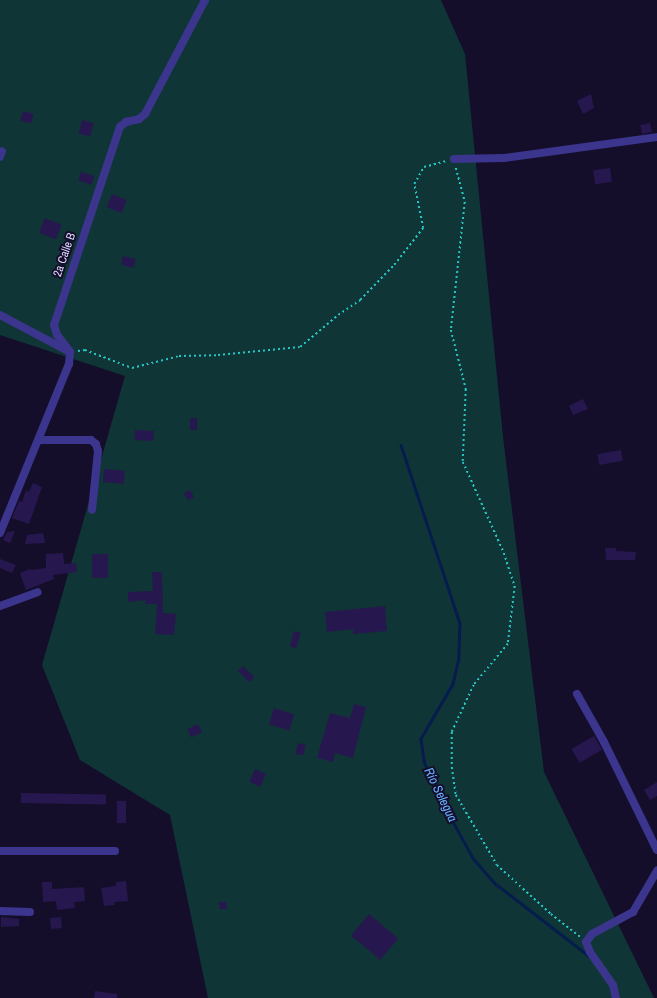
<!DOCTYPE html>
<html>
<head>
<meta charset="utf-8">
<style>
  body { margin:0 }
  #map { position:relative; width:657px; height:998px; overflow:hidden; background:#140e2b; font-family:"Archivo Narrow",sans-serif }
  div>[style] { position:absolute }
  .green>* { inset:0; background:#103536 }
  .stream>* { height:2.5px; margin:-1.25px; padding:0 1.25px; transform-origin:1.25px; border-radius:1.25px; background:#051c4d }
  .building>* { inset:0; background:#26184e; transform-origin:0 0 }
  .path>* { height:1.5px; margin-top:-0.75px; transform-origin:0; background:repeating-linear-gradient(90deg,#24c7c5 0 2px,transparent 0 5px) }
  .street>* { height:8px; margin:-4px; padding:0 4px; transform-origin:4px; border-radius:4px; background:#3c358e }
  span { translate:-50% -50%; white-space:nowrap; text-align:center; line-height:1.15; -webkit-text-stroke:4px #140e2b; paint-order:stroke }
  .street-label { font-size:12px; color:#ded8ff }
  .water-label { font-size:13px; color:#66b1ff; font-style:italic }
</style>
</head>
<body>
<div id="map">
  <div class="green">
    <div style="clip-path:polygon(0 0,441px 0,465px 54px,503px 437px,544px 772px,654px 998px,208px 998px,170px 815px,80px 760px,42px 665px,125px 376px,0 335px)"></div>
  </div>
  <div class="stream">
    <div style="left:401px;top:445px;width:188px;rotate:71.7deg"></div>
    <div style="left:460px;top:623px;width:35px;rotate:92deg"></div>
    <div style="left:459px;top:658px;width:27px;rotate:103deg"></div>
    <div style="left:453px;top:684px;width:64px;rotate:120.2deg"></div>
    <div style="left:421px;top:739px;width:22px;rotate:82deg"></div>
    <div style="left:424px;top:761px;width:26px;rotate:69deg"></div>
    <div style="left:433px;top:785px;width:83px;rotate:61.3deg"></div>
    <div style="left:473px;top:858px;width:35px;rotate:49deg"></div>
    <div style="left:496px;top:884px;width:116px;rotate:37.7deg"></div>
  </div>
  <div class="building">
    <div style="clip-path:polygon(591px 94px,594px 108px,583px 114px,577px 101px)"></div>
    <div style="left:23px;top:111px;width:11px;height:10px;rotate:15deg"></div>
    <div style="left:82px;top:120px;width:12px;height:14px;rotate:14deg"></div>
    <div style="left:650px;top:123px;width:9px;height:10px;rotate:77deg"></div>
    <div style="left:610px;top:168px;width:14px;height:17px;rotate:82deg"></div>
    <div style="left:81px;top:172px;width:14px;height:9px;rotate:17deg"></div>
    <div style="left:112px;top:194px;width:16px;height:14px;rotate:22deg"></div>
    <div style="left:45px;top:218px;width:18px;height:16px;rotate:22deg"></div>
    <div style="left:123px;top:256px;width:13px;height:9px;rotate:13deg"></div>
    <div style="clip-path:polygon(583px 399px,588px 409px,573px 415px,569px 406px)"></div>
    <div style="left:197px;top:418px;width:12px;height:7px;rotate:90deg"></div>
    <div style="left:135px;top:430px;width:19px;height:10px;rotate:3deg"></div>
    <div style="left:621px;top:450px;width:11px;height:24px;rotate:80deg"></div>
    <div style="left:104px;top:469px;width:21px;height:13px;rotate:5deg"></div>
    <div style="clip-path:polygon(33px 483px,42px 487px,29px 524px,12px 518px,19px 501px,22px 502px,26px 490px,29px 492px)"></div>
    <div style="left:190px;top:490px;width:8px;height:7px;rotate:60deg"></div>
    <div style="clip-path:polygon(15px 531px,10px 543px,3px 540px,7px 532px)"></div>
    <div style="clip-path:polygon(43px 533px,45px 543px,25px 544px,27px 535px)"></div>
    <div style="clip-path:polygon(605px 548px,616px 548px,616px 551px,636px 552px,635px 560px,606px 560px)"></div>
    <div style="clip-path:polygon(63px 553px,64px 564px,76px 563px,77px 572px,53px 575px,54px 579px,26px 590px,20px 573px,30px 569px,31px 570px,46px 568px,46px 554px)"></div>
    <div style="left:92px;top:554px;width:16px;height:24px"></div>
    <div style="clip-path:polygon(0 559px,16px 565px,12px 573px,0 568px)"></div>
    <div style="clip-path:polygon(152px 572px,162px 572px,163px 613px,176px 614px,174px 635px,155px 634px,157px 604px,145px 604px,145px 600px,128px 602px,128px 592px,153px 591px)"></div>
    <div style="clip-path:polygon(385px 606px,387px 631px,353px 634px,353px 629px,327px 632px,325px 612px)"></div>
    <div style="left:294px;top:631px;width:7px;height:16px;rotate:16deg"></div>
    <div style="left:243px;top:666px;width:16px;height:7px;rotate:45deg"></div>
    <div style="clip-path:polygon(354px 704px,366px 707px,353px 758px,335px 753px,333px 762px,317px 758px,330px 713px,350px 718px)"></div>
    <div style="left:274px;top:708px;width:21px;height:17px;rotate:17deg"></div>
    <div style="left:198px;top:724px;width:9px;height:12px;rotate:63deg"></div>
    <div style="left:594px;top:736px;width:16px;height:26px;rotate:60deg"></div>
    <div style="left:298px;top:743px;width:8px;height:11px;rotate:14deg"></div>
    <div style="left:255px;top:769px;width:12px;height:14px;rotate:24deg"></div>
    <div style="clip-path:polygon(657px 782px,657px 796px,650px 800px,644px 790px)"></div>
    <div style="left:21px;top:793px;width:85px;height:10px;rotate:1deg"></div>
    <div style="left:117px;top:801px;width:9px;height:22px"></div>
    <div style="clip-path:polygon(126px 881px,128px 901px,114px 902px,115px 905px,104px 906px,101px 888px,116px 886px,116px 882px)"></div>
    <div style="clip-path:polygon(42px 882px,52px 882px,52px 889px,84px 887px,85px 901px,74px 902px,75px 908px,57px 910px,56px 901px,43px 902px)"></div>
    <div style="clip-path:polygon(219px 902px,226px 902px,227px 909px,220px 909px)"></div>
    <div style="left:369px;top:914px;width:38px;height:28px;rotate:40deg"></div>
    <div style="clip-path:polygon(1px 917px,19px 919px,19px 926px,1px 927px)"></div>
    <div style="left:61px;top:917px;width:11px;height:11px;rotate:85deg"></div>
    <div style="clip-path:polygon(95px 991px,117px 994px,117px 998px,94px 998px)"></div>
  </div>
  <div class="path">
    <div style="left:456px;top:168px;width:35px;rotate:75deg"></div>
    <div style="left:465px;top:202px;width:129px;rotate:96.2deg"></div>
    <div style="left:451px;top:330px;width:61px;rotate:75.7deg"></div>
    <div style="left:466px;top:389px;width:73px;rotate:92.4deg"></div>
    <div style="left:463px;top:462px;width:100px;rotate:65.7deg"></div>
    <div style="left:504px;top:553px;width:35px;rotate:72deg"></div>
    <div style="left:515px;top:586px;width:58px;rotate:96.9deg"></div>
    <div style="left:508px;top:644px;width:53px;rotate:129.7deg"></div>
    <div style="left:474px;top:685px;width:52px;rotate:115.1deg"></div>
    <div style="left:452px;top:732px;width:35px;rotate:90deg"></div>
    <div style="left:452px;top:767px;width:28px;rotate:82deg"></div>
    <div style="left:456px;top:795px;width:81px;rotate:59.6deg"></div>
    <div style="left:497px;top:865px;width:73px;rotate:42.2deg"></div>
    <div style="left:551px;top:914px;width:37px;rotate:38deg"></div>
    <div style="left:78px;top:351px;width:7px;rotate:-8deg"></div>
    <div style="left:85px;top:350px;width:50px;rotate:21deg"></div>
    <div style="left:132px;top:368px;width:49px;rotate:-14.3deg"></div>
    <div style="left:179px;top:356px;width:39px;rotate:-1deg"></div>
    <div style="left:218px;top:355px;width:82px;rotate:-5.6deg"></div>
    <div style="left:300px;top:347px;width:50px;rotate:-40.1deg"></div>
    <div style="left:338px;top:315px;width:27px;rotate:-34deg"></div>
    <div style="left:360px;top:300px;width:49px;rotate:-45.8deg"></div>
    <div style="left:394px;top:265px;width:47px;rotate:-51.9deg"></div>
    <div style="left:423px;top:228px;width:45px;rotate:-101.6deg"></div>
    <div style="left:414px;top:184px;width:20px;rotate:-60deg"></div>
    <div style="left:424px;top:167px;width:24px;rotate:-15deg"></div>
  </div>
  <div class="street">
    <div style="left:0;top:157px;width:6px;rotate:-72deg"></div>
    <div style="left:454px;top:159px;width:50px;rotate:-1.1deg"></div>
    <div style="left:504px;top:158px;width:154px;rotate:-7.8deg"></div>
    <div style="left:0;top:315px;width:77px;rotate:27.9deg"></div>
    <div style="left:39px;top:440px;width:52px"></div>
    <div style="left:91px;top:440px;width:6px;rotate:39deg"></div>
    <div style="left:96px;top:444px;width:7px;rotate:74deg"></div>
    <div style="left:98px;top:451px;width:59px;rotate:95.8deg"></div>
    <div style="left:0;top:533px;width:183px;rotate:-67.8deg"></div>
    <div style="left:69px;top:364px;width:12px;rotate:-85deg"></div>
    <div style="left:70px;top:352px;width:21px;rotate:-127deg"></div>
    <div style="left:57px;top:335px;width:10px;rotate:-107deg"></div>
    <div style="left:54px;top:325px;width:209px;rotate:-71.6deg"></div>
    <div style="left:120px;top:127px;width:8px;rotate:-40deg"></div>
    <div style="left:126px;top:122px;width:13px;rotate:-13deg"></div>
    <div style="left:139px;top:119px;width:8px;rotate:-40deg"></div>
    <div style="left:145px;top:114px;width:129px;rotate:-62.2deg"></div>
    <div style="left:0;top:606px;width:40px;rotate:-20.2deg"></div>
    <div style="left:577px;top:694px;width:55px;rotate:60.6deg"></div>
    <div style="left:604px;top:742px;width:120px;rotate:63.9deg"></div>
    <div style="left:0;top:851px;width:115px"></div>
    <div style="left:0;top:911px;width:30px;rotate:2deg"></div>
    <div style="left:616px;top:998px;width:13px;rotate:-103deg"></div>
    <div style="left:613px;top:985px;width:40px;rotate:-124.9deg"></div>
    <div style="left:590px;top:952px;width:11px;rotate:-112deg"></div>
    <div style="left:586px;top:942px;width:10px;rotate:-53deg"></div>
    <div style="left:592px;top:934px;width:47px;rotate:-28.2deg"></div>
    <div style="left:633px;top:912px;width:48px;rotate:-59.7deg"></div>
  </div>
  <div class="street-label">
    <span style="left:65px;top:255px;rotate:-71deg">2a Calle B</span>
  </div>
  <div class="water-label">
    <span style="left:440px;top:795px;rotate:64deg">Río Selegua</span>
  </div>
</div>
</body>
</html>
